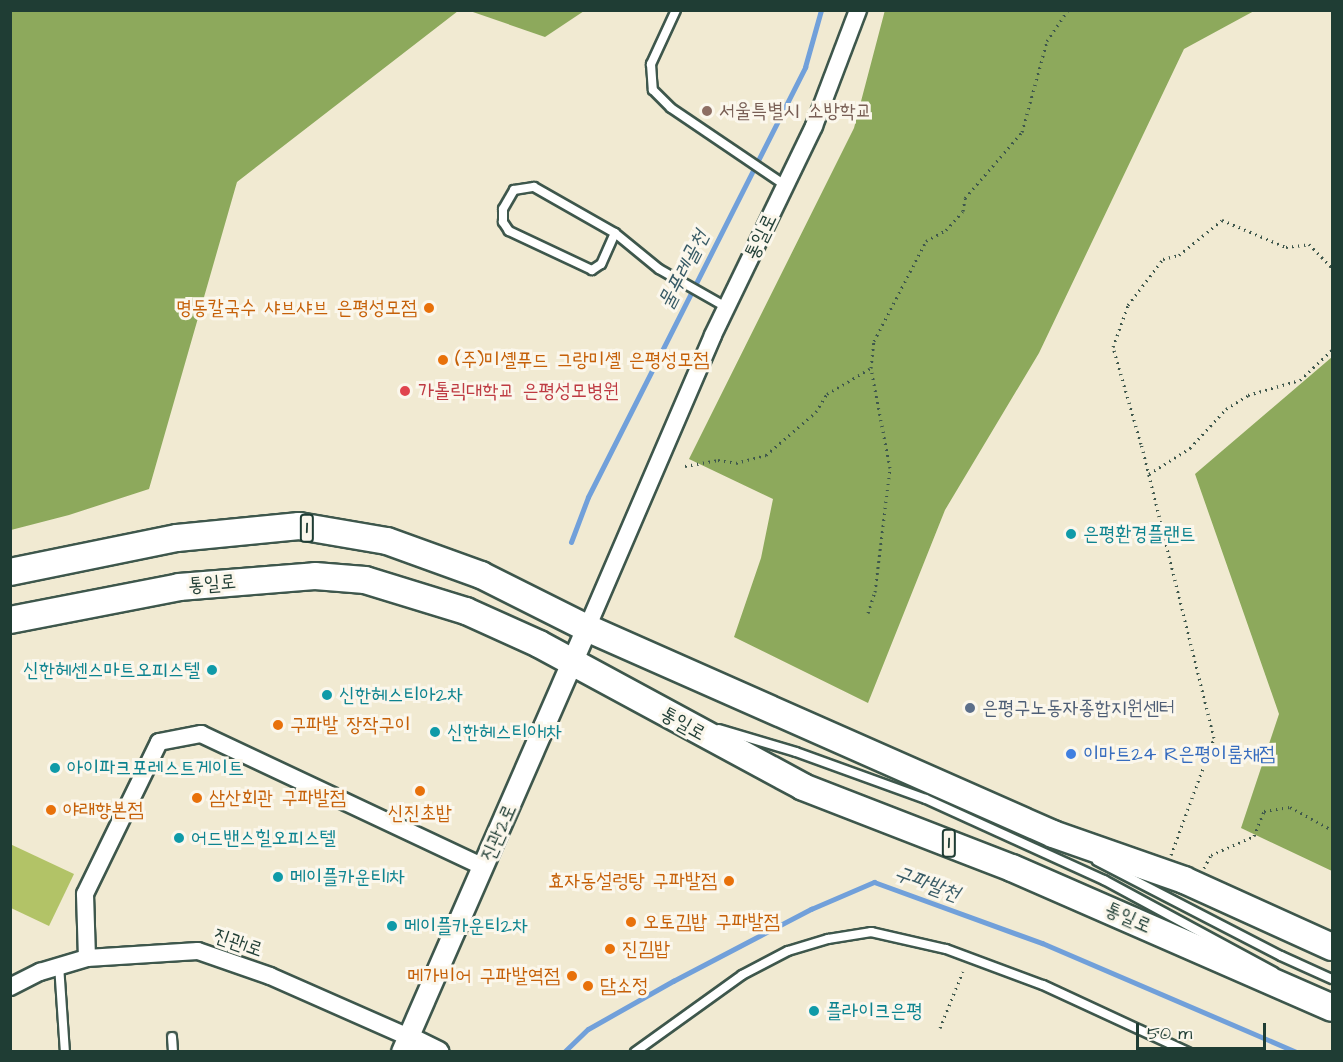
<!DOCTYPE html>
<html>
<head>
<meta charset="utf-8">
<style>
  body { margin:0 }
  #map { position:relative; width:1343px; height:1062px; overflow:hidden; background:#f1ead2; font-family:"Architects Daughter","Poor Story",sans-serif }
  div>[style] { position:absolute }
  .green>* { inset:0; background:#b2c367 }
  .forest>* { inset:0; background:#8da95c }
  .stream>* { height:5px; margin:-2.5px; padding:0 2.5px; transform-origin:2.5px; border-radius:2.5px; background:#71a0da }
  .path>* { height:3px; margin-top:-1.5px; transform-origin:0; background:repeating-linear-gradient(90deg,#3e574c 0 1.5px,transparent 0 6px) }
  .roads { filter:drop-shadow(2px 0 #3e574c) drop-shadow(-2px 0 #3e574c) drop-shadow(0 2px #3e574c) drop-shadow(0 -2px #3e574c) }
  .service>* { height:8px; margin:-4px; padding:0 4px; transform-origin:4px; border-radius:4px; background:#fff }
  .minor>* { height:16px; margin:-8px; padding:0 8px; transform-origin:8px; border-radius:8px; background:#fff }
  .tertiary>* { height:20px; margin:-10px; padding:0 10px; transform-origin:10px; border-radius:10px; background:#fff }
  .primary>* { height:26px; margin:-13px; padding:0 13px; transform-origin:13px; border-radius:13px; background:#fff }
  .dots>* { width:16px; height:16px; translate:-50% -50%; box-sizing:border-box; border:3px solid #fbf7ec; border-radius:50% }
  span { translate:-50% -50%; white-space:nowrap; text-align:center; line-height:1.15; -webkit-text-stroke:6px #fbf7ec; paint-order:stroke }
  .shield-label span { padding:2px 4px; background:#fbf7ec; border:2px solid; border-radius:4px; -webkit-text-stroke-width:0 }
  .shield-label { font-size:18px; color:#1f3d34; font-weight:700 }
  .education-label { font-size:20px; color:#785e54 }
  .left { translate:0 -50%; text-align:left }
  .street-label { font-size:20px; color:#1f3d34 }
  .food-label { font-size:20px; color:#c56008 }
  .right { translate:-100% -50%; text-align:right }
  .health-label { font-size:20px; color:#be3a42 }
  .culture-label { font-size:20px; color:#0d838f }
  .service-label { font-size:20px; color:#4e5e75 }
  .shop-label { font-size:20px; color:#366cbe }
  .water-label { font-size:21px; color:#385b66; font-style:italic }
  .frame { position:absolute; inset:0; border:12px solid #1f3d34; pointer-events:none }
  .scale { position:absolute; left:1136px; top:1023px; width:130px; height:27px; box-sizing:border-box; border:3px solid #1f3d34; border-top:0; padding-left:8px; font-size:18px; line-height:21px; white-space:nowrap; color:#1f3d34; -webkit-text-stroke:4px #fbf7ec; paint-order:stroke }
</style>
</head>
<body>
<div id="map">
  <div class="green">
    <div style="clip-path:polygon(10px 844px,74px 874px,49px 926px,11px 908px)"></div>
  </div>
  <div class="forest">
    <div style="clip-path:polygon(885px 10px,1254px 11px,1184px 49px,1039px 353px,945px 510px,868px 703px,734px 637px,761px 558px,773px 499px,689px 459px,854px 128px)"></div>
    <div style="clip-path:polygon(10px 11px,458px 11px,237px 182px,149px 489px,69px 515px,11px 530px)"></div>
    <div style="clip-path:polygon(470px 11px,584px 11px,545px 37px)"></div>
    <div style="clip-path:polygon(1332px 357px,1332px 871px,1241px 828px,1279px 714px,1195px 474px)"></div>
  </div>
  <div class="stream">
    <div style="left:571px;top:542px;width:48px;rotate:-69.3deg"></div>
    <div style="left:588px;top:497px;width:482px;rotate:-63.2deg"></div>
    <div style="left:805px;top:67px;width:59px;rotate:-74.3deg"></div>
    <div style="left:564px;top:1052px;width:33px;rotate:-44deg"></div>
    <div style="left:588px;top:1029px;width:98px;rotate:-29.5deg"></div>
    <div style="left:673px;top:981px;width:156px;rotate:-27.6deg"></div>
    <div style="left:811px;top:909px;width:69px;rotate:-23.2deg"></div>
    <div style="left:874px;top:882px;width:179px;rotate:20deg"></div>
    <div style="left:1042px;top:943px;width:276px;rotate:23.2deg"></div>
  </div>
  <div class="path">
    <div style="left:685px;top:466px;width:34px;rotate:-10deg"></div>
    <div style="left:718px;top:460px;width:18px;rotate:9deg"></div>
    <div style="left:736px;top:463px;width:31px;rotate:-15deg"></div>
    <div style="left:766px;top:455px;width:66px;rotate:-40.7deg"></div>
    <div style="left:816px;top:412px;width:21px;rotate:-59deg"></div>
    <div style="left:827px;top:394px;width:51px;rotate:-30.6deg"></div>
    <div style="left:1149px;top:474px;width:49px;rotate:-32.4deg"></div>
    <div style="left:1190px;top:448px;width:53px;rotate:-47.3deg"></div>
    <div style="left:1226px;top:409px;width:26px;rotate:-32deg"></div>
    <div style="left:1248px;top:395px;width:54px;rotate:-16.1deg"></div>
    <div style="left:1300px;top:380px;width:44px;rotate:-43.2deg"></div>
    <div style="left:868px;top:613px;width:22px;rotate:-72deg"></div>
    <div style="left:875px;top:592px;width:125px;rotate:-83.1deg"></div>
    <div style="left:890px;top:468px;width:102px;rotate:-100.8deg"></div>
    <div style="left:871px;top:368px;width:27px;rotate:-84deg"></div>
    <div style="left:874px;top:341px;width:113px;rotate:-62.5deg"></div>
    <div style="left:926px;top:241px;width:23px;rotate:-29deg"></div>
    <div style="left:946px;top:230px;width:25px;rotate:-48deg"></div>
    <div style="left:963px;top:211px;width:13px;rotate:-81deg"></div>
    <div style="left:965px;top:198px;width:87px;rotate:-49.2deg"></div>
    <div style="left:1022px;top:132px;width:94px;rotate:-74.6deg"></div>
    <div style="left:1047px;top:41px;width:37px;rotate:-56deg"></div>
    <div style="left:1171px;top:855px;width:125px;rotate:-69.8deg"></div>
    <div style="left:1214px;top:738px;width:303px;rotate:-103.9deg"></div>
    <div style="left:1141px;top:444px;width:101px;rotate:-106.1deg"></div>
    <div style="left:1113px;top:347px;width:45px;rotate:-70.3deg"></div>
    <div style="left:1128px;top:305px;width:58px;rotate:-52.7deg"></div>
    <div style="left:1163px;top:259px;width:16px;rotate:-14deg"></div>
    <div style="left:1179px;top:255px;width:55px;rotate:-39.1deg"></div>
    <div style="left:1222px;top:220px;width:69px;rotate:22.9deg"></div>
    <div style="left:1286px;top:247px;width:23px;rotate:-7deg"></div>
    <div style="left:1309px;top:244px;width:33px;rotate:46deg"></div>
    <div style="left:1204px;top:868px;width:15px;rotate:-62deg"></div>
    <div style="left:1211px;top:855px;width:47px;rotate:-23.8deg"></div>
    <div style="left:1254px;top:836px;width:27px;rotate:-68deg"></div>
    <div style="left:1264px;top:811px;width:26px;rotate:-9deg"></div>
    <div style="left:1290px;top:807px;width:48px;rotate:28.7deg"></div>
    <div style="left:940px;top:1028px;width:61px;rotate:-68deg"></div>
  </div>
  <div class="roads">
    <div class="service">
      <div style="left:676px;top:10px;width:60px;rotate:114.8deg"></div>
      <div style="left:651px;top:64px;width:26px;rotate:86deg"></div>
      <div style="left:653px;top:90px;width:25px;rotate:45deg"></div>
      <div style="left:671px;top:108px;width:139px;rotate:34.1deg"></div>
      <div style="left:615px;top:233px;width:34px;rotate:114deg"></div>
      <div style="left:601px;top:264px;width:11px;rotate:146deg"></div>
      <div style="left:592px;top:270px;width:92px;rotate:-154.8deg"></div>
      <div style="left:509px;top:231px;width:11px;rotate:-124deg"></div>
      <div style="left:503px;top:222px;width:13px;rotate:-90deg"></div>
      <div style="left:503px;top:209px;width:22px;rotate:-60deg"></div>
      <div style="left:514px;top:190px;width:20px;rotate:-9deg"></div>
      <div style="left:534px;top:187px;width:93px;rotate:29.6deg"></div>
      <div style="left:615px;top:233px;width:57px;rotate:39.3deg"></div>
      <div style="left:659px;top:269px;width:77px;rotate:29.6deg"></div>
      <div style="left:719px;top:729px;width:80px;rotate:16.6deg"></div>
      <div style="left:796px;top:752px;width:138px;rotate:19.9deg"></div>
      <div style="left:926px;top:799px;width:196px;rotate:24.5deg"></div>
      <div style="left:1104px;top:880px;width:193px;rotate:28.4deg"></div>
      <div style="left:1097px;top:861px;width:207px;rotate:27.3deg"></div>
      <div style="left:1281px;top:956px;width:56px;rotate:24.3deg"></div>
      <div style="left:59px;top:965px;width:87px;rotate:86.1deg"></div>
      <div style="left:172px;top:1037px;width:15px;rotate:86deg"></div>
      <div style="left:635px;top:1052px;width:132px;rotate:-35.7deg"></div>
      <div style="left:742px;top:975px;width:52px;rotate:-27.6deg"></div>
      <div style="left:788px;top:951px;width:42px;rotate:-16.7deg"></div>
      <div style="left:828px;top:939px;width:44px;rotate:-9.2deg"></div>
      <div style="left:871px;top:932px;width:77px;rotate:12.8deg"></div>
      <div style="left:946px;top:949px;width:103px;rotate:20.4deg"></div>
      <div style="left:1043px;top:985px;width:160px;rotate:24.8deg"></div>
    </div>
    <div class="minor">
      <div style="left:587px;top:628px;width:319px;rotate:-66.7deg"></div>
      <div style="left:713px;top:335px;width:232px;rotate:-64.2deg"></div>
      <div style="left:814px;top:126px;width:124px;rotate:-69.2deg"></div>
      <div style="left:87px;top:958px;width:64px;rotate:-91.8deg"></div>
      <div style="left:85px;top:894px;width:169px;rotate:-64deg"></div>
      <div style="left:159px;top:742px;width:43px;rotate:-10.8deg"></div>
      <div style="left:201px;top:734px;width:313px;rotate:25.2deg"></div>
      <div style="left:10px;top:987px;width:34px;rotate:-27deg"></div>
      <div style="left:40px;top:972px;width:49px;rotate:-16.6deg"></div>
      <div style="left:87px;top:958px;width:111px;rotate:-3.6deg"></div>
      <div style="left:198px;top:951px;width:76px;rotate:19.1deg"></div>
      <div style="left:270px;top:976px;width:151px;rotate:23.8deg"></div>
    </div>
    <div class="tertiary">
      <div style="left:408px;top:1037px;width:34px;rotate:26deg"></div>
      <div style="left:402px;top:1052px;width:463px;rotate:-66.4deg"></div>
    </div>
    <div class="primary">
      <div style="left:10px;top:572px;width:170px;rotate:-11.5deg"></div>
      <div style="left:177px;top:538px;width:123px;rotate:-5.6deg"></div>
      <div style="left:299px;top:526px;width:89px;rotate:9.7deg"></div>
      <div style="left:387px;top:541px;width:100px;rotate:19.9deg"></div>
      <div style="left:481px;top:575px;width:119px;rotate:26.6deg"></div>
      <div style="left:587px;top:628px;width:510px;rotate:23.85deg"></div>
      <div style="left:1053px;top:834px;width:139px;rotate:19.3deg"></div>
      <div style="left:1184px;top:880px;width:162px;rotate:24.4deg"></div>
      <div style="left:10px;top:620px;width:172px;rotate:-11deg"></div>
      <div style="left:179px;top:587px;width:136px;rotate:-4.6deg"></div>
      <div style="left:315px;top:576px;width:50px;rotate:4.6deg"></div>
      <div style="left:365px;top:580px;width:106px;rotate:17.1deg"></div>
      <div style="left:466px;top:611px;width:80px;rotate:24.3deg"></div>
      <div style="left:539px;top:644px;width:300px;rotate:28.4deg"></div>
      <div style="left:803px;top:787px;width:224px;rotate:21.2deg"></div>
      <div style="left:1012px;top:868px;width:349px;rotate:23.6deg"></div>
    </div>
  </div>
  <div class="dots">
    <div style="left:707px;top:111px;background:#8d6e63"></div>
    <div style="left:429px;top:308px;background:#e8710a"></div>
    <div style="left:443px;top:360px;background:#e8710a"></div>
    <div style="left:405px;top:391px;background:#e0444e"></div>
    <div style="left:1071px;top:534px;background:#0f9aa8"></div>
    <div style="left:212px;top:670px;background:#0f9aa8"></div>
    <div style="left:327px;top:695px;background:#0f9aa8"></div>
    <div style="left:970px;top:708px;background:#5c6f8a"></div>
    <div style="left:278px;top:725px;background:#e8710a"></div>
    <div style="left:435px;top:732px;background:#0f9aa8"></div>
    <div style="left:1071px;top:754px;background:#3f7fe0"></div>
    <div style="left:55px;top:768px;background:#0f9aa8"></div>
    <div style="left:420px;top:791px;background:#e8710a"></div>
    <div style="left:197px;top:798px;background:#e8710a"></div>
    <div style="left:51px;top:810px;background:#e8710a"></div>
    <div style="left:179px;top:838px;background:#0f9aa8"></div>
    <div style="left:278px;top:877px;background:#0f9aa8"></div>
    <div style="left:729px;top:881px;background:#e8710a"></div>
    <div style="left:631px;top:922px;background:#e8710a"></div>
    <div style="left:392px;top:926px;background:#0f9aa8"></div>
    <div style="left:610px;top:949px;background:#e8710a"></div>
    <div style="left:572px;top:976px;background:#e8710a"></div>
    <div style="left:588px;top:986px;background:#e8710a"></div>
    <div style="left:814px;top:1011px;background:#0f9aa8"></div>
  </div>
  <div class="shield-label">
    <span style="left:307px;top:528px">1</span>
    <span style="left:949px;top:843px">1</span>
  </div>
  <div class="education-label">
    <span class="left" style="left:719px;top:111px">서울특별시 소방학교</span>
  </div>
  <div class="street-label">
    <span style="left:761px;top:237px;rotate:-64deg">통일로</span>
    <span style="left:212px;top:584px;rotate:-5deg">통일로</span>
    <span style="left:683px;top:724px;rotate:29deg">통일로</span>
    <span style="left:499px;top:833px;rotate:-66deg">진관2로</span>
    <span style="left:1128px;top:918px;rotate:24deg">통일로</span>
    <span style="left:238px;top:943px;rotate:19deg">진관1로</span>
  </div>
  <div class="food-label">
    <span class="right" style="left:417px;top:308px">명동칼국수 샤브샤브 은평성모점</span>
    <span class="left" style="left:455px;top:360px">(주)미셸푸드 그랑미셸 은평성모점</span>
    <span class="left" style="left:290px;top:725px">구파발 장작구이</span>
    <span class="left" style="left:209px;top:798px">삼산회관 구파발점</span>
    <span class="left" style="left:63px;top:810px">야래향본점</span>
    <span style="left:420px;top:813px">신진초밥</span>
    <span class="right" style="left:717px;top:881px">효자동설렁탕 구파발점</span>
    <span class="left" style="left:643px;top:922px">오토김밥 구파발점</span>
    <span class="left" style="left:622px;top:949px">진김밥</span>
    <span class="right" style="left:560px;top:976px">메가비어 구파발역점</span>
    <span class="left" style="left:600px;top:986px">담소정</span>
  </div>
  <div class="health-label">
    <span class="left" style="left:418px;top:391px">가톨릭대학교 은평성모병원</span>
  </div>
  <div class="culture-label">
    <span class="left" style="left:1083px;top:534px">은평환경플랜트</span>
    <span class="right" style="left:200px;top:670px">신한헤센스마트오피스텔</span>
    <span class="left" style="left:339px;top:695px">신한헤스티아2차</span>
    <span class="left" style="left:447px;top:732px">신한헤스티아1차</span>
    <span class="left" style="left:67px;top:768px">아이파크포레스트게이트</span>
    <span class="left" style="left:191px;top:838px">어드밴스힐오피스텔</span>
    <span class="left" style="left:290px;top:877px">메이플카운티1차</span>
    <span class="left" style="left:404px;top:926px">메이플카운티2차</span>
    <span class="left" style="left:826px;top:1011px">플라이크은평</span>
  </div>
  <div class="service-label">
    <span class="left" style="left:982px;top:708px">은평구노동자종합지원센터</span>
  </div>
  <div class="shop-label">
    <span class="left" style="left:1083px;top:754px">이마트24 R은평이룸채점</span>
  </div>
  <div class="water-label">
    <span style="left:684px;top:270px;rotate:-63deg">물푸레골천</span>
    <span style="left:927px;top:884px;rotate:20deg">구파발천</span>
  </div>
  <div class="frame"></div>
  <div class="scale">50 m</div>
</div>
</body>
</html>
